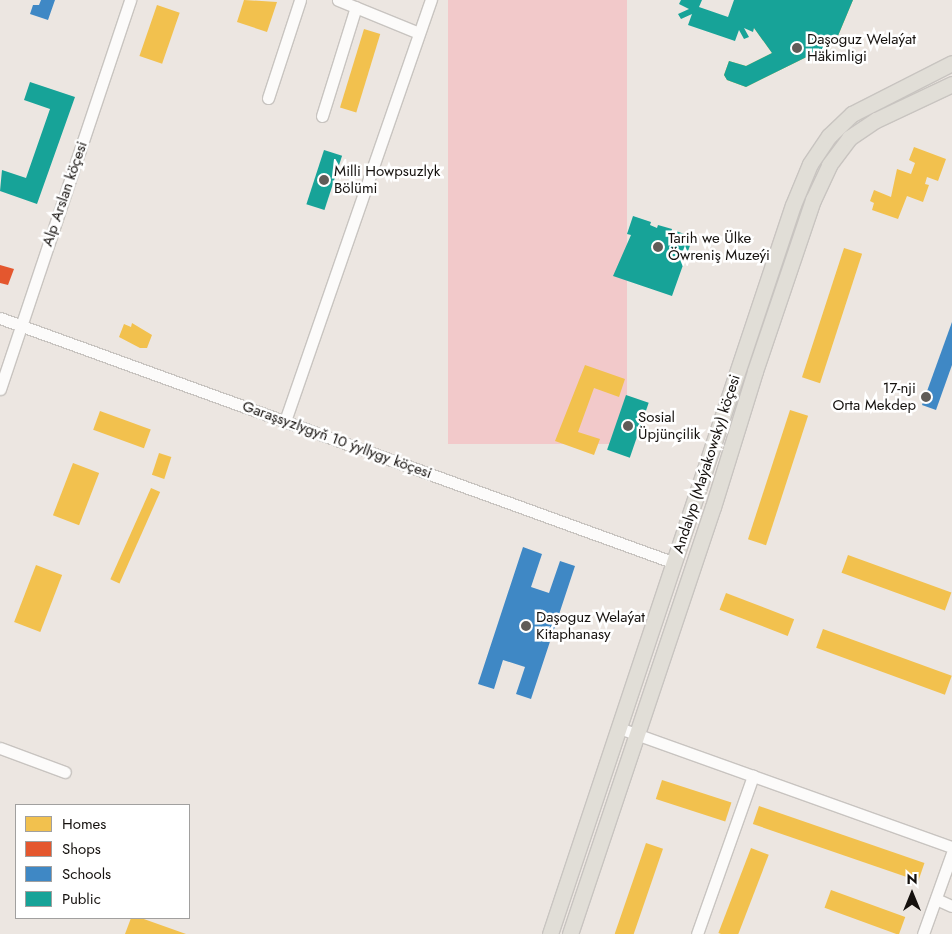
<!DOCTYPE html>
<html>
<head>
<meta charset="utf-8">
<style>
  body { margin:0 }
  #map { position:relative; width:952px; height:934px; overflow:hidden; background:#ece6e1; font-family:Jost,sans-serif }
  div>[style] { position:absolute }
  .green>* { inset:0; background:#f2c9ca; transform-origin:0 0 }
  .homes>* { inset:0; background:#f2c14e; transform-origin:0 0 }
  .shops>* { inset:0; background:#e4572e }
  .schools>* { inset:0; background:#3f88c5 }
  .public>* { inset:0; background:#17a398; transform-origin:0 0 }
  .roads { filter:drop-shadow(1px 0 #c8c4c0) drop-shadow(-1px 0 #c8c4c0) drop-shadow(0 1px #c8c4c0) drop-shadow(0 -1px #c8c4c0) }
  .minor>* { height:11px; margin:-5.5px; padding:0 5.5px; transform-origin:5.5px; border-radius:5.5px; background:#fcfbfa }
  .major>* { height:15px; margin:-7.5px; padding:0 7.5px; transform-origin:7.5px; border-radius:7.5px; background:#e1ded7 }
  .dots>* { width:14px; height:14px; translate:-50% -50%; box-sizing:border-box; border:2px solid #fff; border-radius:50% }
  span { translate:-50% -50%; white-space:nowrap; text-align:center; line-height:1.15; -webkit-text-stroke:5px #fff; paint-order:stroke }
  .poi-label { font-size:15px; color:#15110e }
  .left { translate:0 -50%; text-align:left }
  .right { translate:-100% -50%; text-align:right }
  .street-label { font-size:15px; color:#15110e }
  .legend { position:absolute; left:15px; top:804px; width:175px; height:115px; box-sizing:border-box; background:#fff; border:1px solid #a1a09f; margin:0; padding:6px 9px; list-style:none; font-size:15px; color:#15110e }
  .legend li { display:flex; align-items:center; gap:10px; height:25px }
  .legend b { width:25px; border:1px solid #a1a09f }
  .north { position:absolute; left:887px; top:869px; width:50px; height:50px; -webkit-text-stroke:4px #fff; paint-order:stroke; rotate:0deg; font-size:14px; font-weight:700; line-height:20px; text-align:center; color:#15110e }
  .north::after { content:''; display:block; margin:auto; width:18px; height:22px; background:#15110e; clip-path:polygon(50% 0,100% 100%,50% 72%,0 100%) }
</style>
</head>
<body>
<div id="map">
  <div class="green">
    <div style="left:448px;top:0;width:179px;height:444px"></div>
  </div>
  <div class="homes">
    <div style="clip-path:polygon(244px 0,277px 2px,267px 32px,237px 22px)"></div>
    <div style="clip-path:polygon(763px 0,853px 0,835px 43px,746px 87px,727px 80px,724px 75px,729px 61px,746px 66px,772px 53px,754px 28px)"></div>
    <div style="left:157px;top:5px;width:24px;height:54px;rotate:19deg"></div>
    <div style="left:364px;top:29px;width:17px;height:82px;rotate:17deg"></div>
    <div style="clip-path:polygon(914px 147px,946px 159px,938px 181px,927px 177px,925px 184px,929px 185px,923px 202px,907px 196px,898px 219px,872px 210px,874px 203px,870px 201px,874px 190px,891px 197px,897px 169px,911px 174px,915px 163px,909px 160px)"></div>
    <div style="left:844px;top:248px;width:19px;height:136px;rotate:18deg"></div>
    <div style="clip-path:polygon(132px 323px,152px 335px,147px 348px,140px 348px,119px 337px,124px 324px,131px 327px)"></div>
    <div style="clip-path:polygon(585px 365px,625px 379px,619px 397px,594px 388px,578px 432px,600px 439px,594px 455px,555px 441px)"></div>
    <div style="left:790px;top:410px;width:19px;height:136px;rotate:18deg"></div>
    <div style="left:100px;top:411px;width:54px;height:20px;rotate:20deg"></div>
    <div style="left:159px;top:453px;width:13px;height:23px;rotate:18deg"></div>
    <div style="left:73px;top:463px;width:28px;height:56px;rotate:21deg"></div>
    <div style="left:151px;top:488px;width:10px;height:100px;rotate:24deg"></div>
    <div style="left:848px;top:555px;width:110px;height:19px;rotate:20deg"></div>
    <div style="left:36px;top:565px;width:28px;height:61px;rotate:21deg"></div>
    <div style="left:726px;top:593px;width:73px;height:18px;rotate:21deg"></div>
    <div style="left:823px;top:629px;width:137px;height:20px;rotate:20deg"></div>
    <div style="left:662px;top:780px;width:73px;height:20px;rotate:18deg"></div>
    <div style="left:759px;top:806px;width:175px;height:19px;rotate:19deg"></div>
    <div style="left:646px;top:843px;width:18px;height:96px;rotate:19deg"></div>
    <div style="left:751px;top:848px;width:19px;height:91px;rotate:21deg"></div>
    <div style="left:831px;top:890px;width:79px;height:19px;rotate:20deg"></div>
    <div style="clip-path:polygon(131px 918px,141px 918px,186px 934px,125px 934px)"></div>
  </div>
  <div class="shops">
    <div style="clip-path:polygon(0 265px,14px 269px,8px 285px,0 283px)"></div>
  </div>
  <div class="schools">
    <div style="clip-path:polygon(41px 0,55px 0,48px 20px,30px 14px,33px 5px,39px 5px)"></div>
    <div style="clip-path:polygon(952px 322px,952px 365px,936px 410px,922px 405px)"></div>
    <div style="clip-path:polygon(523px 547px,542px 554px,531px 587px,549px 593px,560px 561px,575px 566px,531px 699px,516px 694px,525px 667px,503px 660px,494px 689px,478px 684px)"></div>
  </div>
  <div class="public">
    <div style="clip-path:polygon(681px 0,702px 0,699px 7px,728px 17px,734px 0,853px 0,835px 43px,746px 87px,727px 80px,724px 75px,729px 61px,746px 66px,772px 53px,754px 28px,753px 32px,744px 28px,749px 37px,744px 39px,739px 30px,735px 41px,688px 25px,692px 14px,681px 19px,678px 14px,689px 9px,679px 4px)"></div>
    <div style="clip-path:polygon(30px 82px,75px 97px,37px 204px,0 191px,2px 170px,26px 178px,50px 109px,24px 100px)"></div>
    <div style="left:324px;top:150px;width:19px;height:57px;rotate:18deg"></div>
    <div style="clip-path:polygon(633px 216px,651px 222px,650px 225px,657px 228px,658px 225px,672px 229px,671px 233px,675px 234px,676px 231px,693px 237px,672px 296px,613px 276px,631px 235px,627px 234px)"></div>
    <div style="left:626px;top:395px;width:24px;height:58px;rotate:19deg"></div>
  </div>
  <div class="roads">
    <div class="minor">
      <div style="left:338px;top:0;width:87px;rotate:22.2deg"></div>
      <div style="left:268px;top:98px;width:103px;rotate:-71.9deg"></div>
      <div style="left:322px;top:116px;width:114px;rotate:-72.7deg"></div>
      <div style="left:0;top:318px;width:718px;rotate:19.95deg"></div>
      <div style="left:0;top:389px;width:410px;rotate:-71.5deg"></div>
      <div style="left:285px;top:421px;width:446px;rotate:-70.9deg"></div>
      <div style="left:619px;top:728px;width:354px;rotate:19.7deg"></div>
      <div style="left:0;top:748px;width:69px;rotate:20.3deg"></div>
      <div style="left:936px;top:899px;width:17px;rotate:24deg"></div>
      <div style="left:697px;top:934px;width:168px;rotate:-70.5deg"></div>
      <div style="left:923px;top:934px;width:86px;rotate:-70.3deg"></div>
    </div>
    <div class="major">
      <div style="left:550px;top:934px;width:768px;rotate:-71.57deg"></div>
      <div style="left:793px;top:205px;width:44px;rotate:-67.5deg"></div>
      <div style="left:810px;top:164px;width:34px;rotate:-56deg"></div>
      <div style="left:829px;top:136px;width:32px;rotate:-44deg"></div>
      <div style="left:852px;top:114px;width:112px;rotate:-27deg"></div>
      <div style="left:570px;top:934px;width:450px;rotate:-71.5deg"></div>
      <div style="left:713px;top:507px;width:142px;rotate:-72.8deg"></div>
      <div style="left:755px;top:371px;width:181px;rotate:-71.3deg"></div>
      <div style="left:813px;top:200px;width:38px;rotate:-65deg"></div>
      <div style="left:829px;top:165px;width:34px;rotate:-53deg"></div>
      <div style="left:849px;top:138px;width:32px;rotate:-34deg"></div>
      <div style="left:876px;top:120px;width:84px;rotate:-25.3deg"></div>
    </div>
  </div>
  <div class="dots">
    <div style="left:797px;top:48px;background:#605c58"></div>
    <div style="left:324px;top:180px;background:#605c58"></div>
    <div style="left:658px;top:247px;background:#605c58"></div>
    <div style="left:926px;top:397px;background:#605c58"></div>
    <div style="left:628px;top:426px;background:#605c58"></div>
    <div style="left:526px;top:626px;background:#605c58"></div>
  </div>
  <div class="poi-label">
    <span class="left" style="left:807px;top:48px">Daşoguz Welaýat<br>Häkimligi</span>
    <span class="left" style="left:334px;top:180px">Milli Howpsuzlyk<br>Bölümi</span>
    <span class="left" style="left:668px;top:247px">Tarih we Ülke<br>Öwreniş Muzeýi</span>
    <span class="right" style="left:916px;top:397px">17-nji<br>Orta Mekdep</span>
    <span class="left" style="left:638px;top:426px">Sosial<br>Üpjünçilik</span>
    <span class="left" style="left:536px;top:626px">Daşoguz Welaýat<br>Kitaphanasy</span>
  </div>
  <div class="street-label">
    <span style="left:65px;top:194px;rotate:-71deg">Alp Arslan köçesi</span>
    <span style="left:337px;top:440px;rotate:20deg">Garaşsyzlygyň 10 ýyllygy köçesi</span>
    <span style="left:707px;top:464px;rotate:-72deg">Andalyp (Maýakowsky) köçesi</span>
  </div>
  <ul class="legend">
  <li><b style="height:14px;background:#f2c14e"></b>Homes</li>
  <li><b style="height:14px;background:#e4572e"></b>Shops</li>
  <li><b style="height:14px;background:#3f88c5"></b>Schools</li>
  <li><b style="height:14px;background:#17a398"></b>Public</li>
  </ul>
  <div class="north">N</div>
</div>
</body>
</html>
